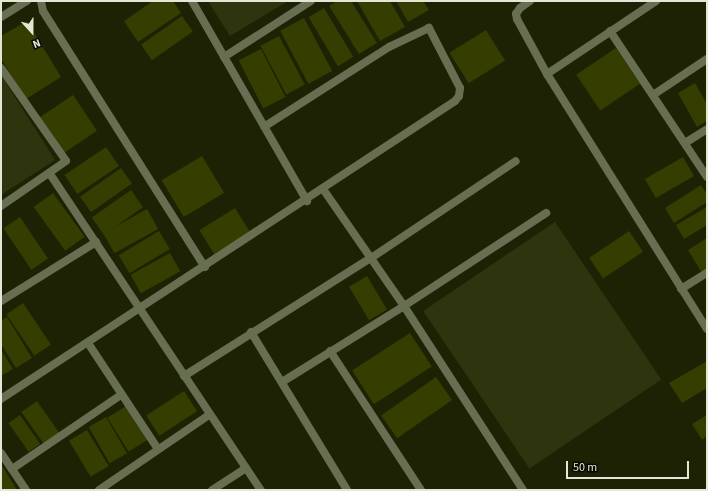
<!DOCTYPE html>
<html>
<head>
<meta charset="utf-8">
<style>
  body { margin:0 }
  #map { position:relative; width:708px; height:491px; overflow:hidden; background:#1d2204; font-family:"Source Sans 3",sans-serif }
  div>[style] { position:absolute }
  .green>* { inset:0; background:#2e350e; transform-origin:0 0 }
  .building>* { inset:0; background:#353d00; transform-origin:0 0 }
  .minor>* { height:8px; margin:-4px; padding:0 4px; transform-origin:4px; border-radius:4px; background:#686e51 }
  span { translate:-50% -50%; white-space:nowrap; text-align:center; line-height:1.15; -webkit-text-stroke:3.5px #080a02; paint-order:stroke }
  .frame { position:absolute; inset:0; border:2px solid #e3e8d6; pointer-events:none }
  .north { position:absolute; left:12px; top:12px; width:40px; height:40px; -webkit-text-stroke:3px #080a02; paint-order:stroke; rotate:159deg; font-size:11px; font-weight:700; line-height:16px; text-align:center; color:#e3e8d6 }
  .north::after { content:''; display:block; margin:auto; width:14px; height:18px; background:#e3e8d6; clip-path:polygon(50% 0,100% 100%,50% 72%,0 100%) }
  .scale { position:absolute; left:566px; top:461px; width:123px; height:18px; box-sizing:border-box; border:2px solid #e3e8d6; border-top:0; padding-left:5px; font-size:12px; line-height:14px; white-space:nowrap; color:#e3e8d6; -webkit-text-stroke:3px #080a02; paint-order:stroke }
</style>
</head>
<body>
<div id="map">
  <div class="green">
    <div style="clip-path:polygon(208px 1px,288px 1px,230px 36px)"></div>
    <div style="clip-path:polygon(1px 75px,55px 160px,1px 195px)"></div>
    <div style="left:555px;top:222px;width:190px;height:159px;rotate:56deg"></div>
  </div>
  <div class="building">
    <div style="clip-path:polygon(153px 1px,173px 1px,181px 13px,138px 42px,124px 21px)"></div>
    <div style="clip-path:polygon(337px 1px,351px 1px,377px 43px,359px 54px,329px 6px)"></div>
    <div style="clip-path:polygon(357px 1px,390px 1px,405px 27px,380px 41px)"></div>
    <div style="clip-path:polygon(396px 1px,423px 1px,429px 10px,408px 22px)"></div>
    <div style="left:324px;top:8px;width:57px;height:18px;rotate:59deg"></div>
    <div style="left:182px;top:16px;width:19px;height:50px;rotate:55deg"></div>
    <div style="left:304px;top:18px;width:60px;height:27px;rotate:62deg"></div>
    <div style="clip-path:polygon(27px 21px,61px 77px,26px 99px,1px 59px,1px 36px)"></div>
    <div style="left:486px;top:30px;width:36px;height:43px;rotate:58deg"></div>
    <div style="left:279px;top:36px;width:55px;height:21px;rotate:62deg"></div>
    <div style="left:616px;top:48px;width:43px;height:48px;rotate:56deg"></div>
    <div style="left:261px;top:49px;width:54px;height:25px;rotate:63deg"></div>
    <div style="clip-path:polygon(695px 83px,707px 104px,707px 121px,697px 127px,678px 93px)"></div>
    <div style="left:73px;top:95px;width:43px;height:40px;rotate:56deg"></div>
    <div style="left:106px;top:147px;width:23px;height:50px;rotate:56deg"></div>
    <div style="left:202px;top:156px;width:43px;height:47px;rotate:59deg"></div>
    <div style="left:683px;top:157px;width:22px;height:44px;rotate:60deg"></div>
    <div style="left:121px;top:168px;width:19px;height:50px;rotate:55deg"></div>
    <div style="clip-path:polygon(701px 185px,707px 194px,707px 202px,674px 223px,665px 208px)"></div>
    <div style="left:131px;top:190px;width:21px;height:48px;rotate:55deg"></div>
    <div style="left:53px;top:193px;width:54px;height:24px;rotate:54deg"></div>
    <div style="clip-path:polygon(707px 207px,707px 225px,684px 239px,676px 225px)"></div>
    <div style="left:235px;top:208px;width:28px;height:42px;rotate:58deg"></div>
    <div style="left:147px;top:209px;width:23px;height:50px;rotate:61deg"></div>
    <div style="left:20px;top:217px;width:50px;height:20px;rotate:56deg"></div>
    <div style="left:159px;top:231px;width:21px;height:47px;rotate:59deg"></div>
    <div style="left:629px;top:231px;width:25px;height:48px;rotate:56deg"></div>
    <div style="clip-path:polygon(707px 238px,707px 269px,702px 273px,688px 250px)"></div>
    <div style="left:170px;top:253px;width:21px;height:45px;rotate:61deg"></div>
    <div style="left:367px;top:276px;width:39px;height:21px;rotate:59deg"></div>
    <div style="left:23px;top:303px;width:50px;height:20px;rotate:56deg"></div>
    <div style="clip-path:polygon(7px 317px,32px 358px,16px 368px,1px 344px,1px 321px)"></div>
    <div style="left:410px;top:333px;width:40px;height:69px;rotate:57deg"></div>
    <div style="clip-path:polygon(1px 350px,13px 369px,1px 376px)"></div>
    <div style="clip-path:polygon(707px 361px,707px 388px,682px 403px,669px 383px)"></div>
    <div style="left:436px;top:377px;width:28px;height:67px;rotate:55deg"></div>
    <div style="left:184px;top:391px;width:24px;height:45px;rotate:57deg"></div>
    <div style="left:37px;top:401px;width:39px;height:19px;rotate:55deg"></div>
    <div style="left:126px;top:406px;width:40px;height:22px;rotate:58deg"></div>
    <div style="left:20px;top:415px;width:35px;height:14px;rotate:55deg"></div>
    <div style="clip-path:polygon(707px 415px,707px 436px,702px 440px,692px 424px)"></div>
    <div style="left:106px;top:417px;width:42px;height:20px;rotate:60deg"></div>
    <div style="left:87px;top:430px;width:42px;height:21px;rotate:59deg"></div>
    <div style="clip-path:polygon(1px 464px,17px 490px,1px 490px)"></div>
  </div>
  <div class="minor">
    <div style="left:41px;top:1px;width:10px;rotate:79deg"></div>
    <div style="left:43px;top:11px;width:303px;rotate:57.7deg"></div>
    <div style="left:192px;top:1px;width:231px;rotate:60.1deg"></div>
    <div style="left:530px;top:1px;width:12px;rotate:145deg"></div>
    <div style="left:520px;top:8px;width:7px;rotate:124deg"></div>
    <div style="left:516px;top:14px;width:5px;rotate:79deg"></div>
    <div style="left:517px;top:19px;width:63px;rotate:61.4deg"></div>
    <div style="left:547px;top:74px;width:301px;rotate:57.9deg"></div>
    <div style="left:1px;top:17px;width:31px;rotate:-32deg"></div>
    <div style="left:610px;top:31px;width:175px;rotate:56.4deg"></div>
    <div style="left:224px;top:57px;width:103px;rotate:-32.8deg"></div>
    <div style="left:1px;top:68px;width:113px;rotate:55deg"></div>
    <div style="left:66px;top:161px;width:79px;rotate:145.3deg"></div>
    <div style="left:547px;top:74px;width:131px;rotate:-33.8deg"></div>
    <div style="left:653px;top:95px;width:65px;rotate:-33.7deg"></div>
    <div style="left:685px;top:143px;width:26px;rotate:-32deg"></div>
    <div style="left:50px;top:174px;width:380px;rotate:56.3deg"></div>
    <div style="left:323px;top:189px;width:142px;rotate:55.3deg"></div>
    <div style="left:404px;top:306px;width:219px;rotate:57.1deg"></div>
    <div style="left:681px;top:289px;width:31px;rotate:-32deg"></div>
    <div style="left:1px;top:301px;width:112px;rotate:-31.8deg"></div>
    <div style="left:251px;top:332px;width:185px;rotate:58.7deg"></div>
    <div style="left:88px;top:343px;width:127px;rotate:56.6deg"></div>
    <div style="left:330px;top:351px;width:166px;rotate:56.8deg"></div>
    <div style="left:184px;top:376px;width:221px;rotate:-32.3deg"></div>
    <div style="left:371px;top:258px;width:174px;rotate:-33.8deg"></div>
    <div style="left:282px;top:382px;width:144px;rotate:-31.9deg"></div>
    <div style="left:404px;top:306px;width:170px;rotate:-33.2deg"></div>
    <div style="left:1px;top:399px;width:543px;rotate:-33.28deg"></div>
    <div style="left:455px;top:101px;width:6px;rotate:-51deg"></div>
    <div style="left:459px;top:96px;width:8px;rotate:-83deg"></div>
    <div style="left:460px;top:88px;width:68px;rotate:-117.3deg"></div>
    <div style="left:429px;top:28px;width:44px;rotate:154.6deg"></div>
    <div style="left:389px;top:47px;width:148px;rotate:147.4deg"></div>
    <div style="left:1px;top:453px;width:45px;rotate:56deg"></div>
    <div style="left:12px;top:469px;width:132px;rotate:-34.2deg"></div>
    <div style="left:99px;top:490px;width:133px;rotate:-34.3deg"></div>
    <div style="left:212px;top:490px;width:40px;rotate:-32.9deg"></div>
  </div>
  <div class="frame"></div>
  <div class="north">N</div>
  <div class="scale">50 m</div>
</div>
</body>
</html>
